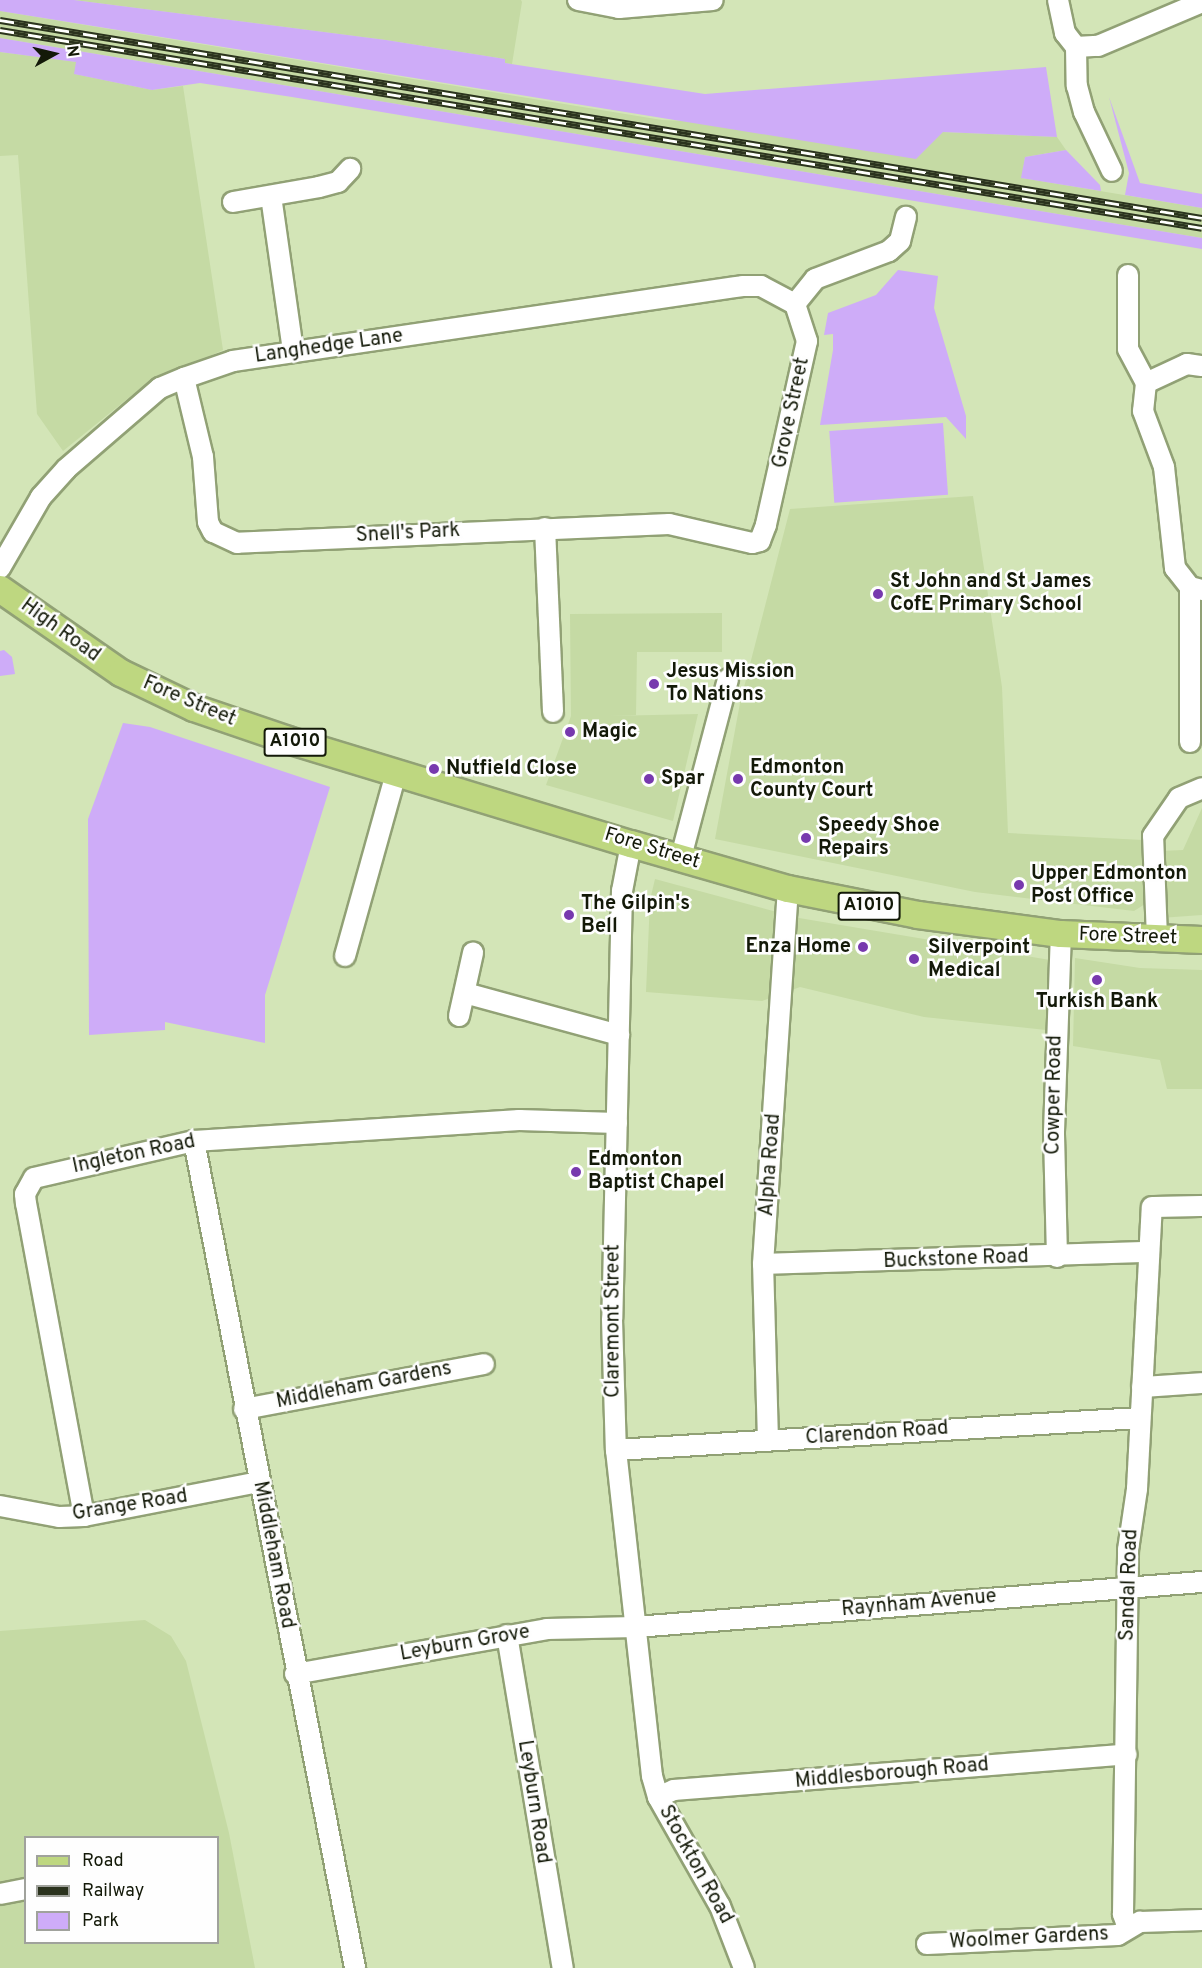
<!DOCTYPE html>
<html>
<head>
<meta charset="utf-8">
<style>
  body { margin:0 }
  #map { position:relative; width:1202px; height:1968px; overflow:hidden; background:#d3e5b7; font-family:Overpass,sans-serif }
  div>[style] { position:absolute }
  .built>* { inset:0; background:#c5daa4 }
  .green>* { inset:0; background:#ceacf8; transform-origin:0 0 }
  .roads { filter:drop-shadow(2px 0 #91a175) drop-shadow(-2px 0 #91a175) drop-shadow(0 2px #91a175) drop-shadow(0 -2px #91a175) }
  .minor>* { height:20px; margin:-10px; padding:0 10px; transform-origin:10px; border-radius:10px; background:#fff }
  .major>* { height:26px; margin:-13px; padding:0 13px; transform-origin:13px; border-radius:13px; background:#bed780 }
  .rail>* { height:7px; margin-top:-3.5px; transform-origin:0; background:repeating-linear-gradient(90deg,#fefefe 0 14px,#2b331e 0 28px); box-sizing:border-box; border-block:2px solid #2b331e }
  .dots>* { width:16px; height:16px; translate:-50% -50%; box-sizing:border-box; border:3px solid #fefefe; border-radius:50% }
  span { translate:-50% -50%; white-space:nowrap; text-align:center; line-height:1.15; -webkit-text-stroke:5px #fefefe; paint-order:stroke }
  .shield-label span { padding:2px 4px; background:#fefefe; border:2px solid; border-radius:4px; -webkit-text-stroke-width:0 }
  .shield-label { font-size:18px; color:#131908; font-weight:700 }
  .street-label { font-size:20px; color:#131908 }
  .poi-label { font-size:20px; color:#131908; font-weight:700 }
  .left { translate:0 -50%; text-align:left }
  .right { translate:-100% -50%; text-align:right }
  .legend { position:absolute; left:24px; top:1836px; width:195px; height:108px; box-sizing:border-box; background:#fefefe; border:2px solid #a0a29c; margin:0; padding:8px 10px; list-style:none; font-size:18px; color:#131908 }
  .legend li { display:flex; align-items:center; gap:12px; height:30px }
  .legend b { width:30px; border:2px solid #a0a29c }
  .north { position:absolute; left:24px; top:24px; width:60px; height:60px; -webkit-text-stroke:4px #fefefe; paint-order:stroke; rotate:82deg; font-size:16px; font-weight:700; line-height:24px; text-align:center; color:#131908 }
  .north::after { content:''; display:block; margin:auto; width:21px; height:27px; background:#131908; clip-path:polygon(50% 0,100% 100%,50% 72%,0 100%) }
</style>
</head>
<body>
<div id="map">
  <div class="built">
    <div style="clip-path:polygon(74px 0,521px 0,522px 2px,512px 64px,504px 63px,505px 59px,386px 40px)"></div>
    <div style="clip-path:polygon(0 11px,662px 120px,1057px 137px,1066px 150px,1025px 157px,1022px 178px,1202px 208px,1202px 238px,0 38px)"></div>
    <div style="clip-path:polygon(0 52px,77px 62px,75px 74px,152px 90px,183px 86px,223px 350px,142px 387px,63px 451px,37px 414px,18px 155px,0 156px)"></div>
    <div style="clip-path:polygon(973px 496px,1002px 687px,1008px 833px,1143px 840px,1145px 904px,1134px 911px,975px 892px,715px 839px,740px 703px,790px 509px)"></div>
    <div style="clip-path:polygon(722px 613px,722px 652px,637px 652px,636px 715px,609px 716px,698px 714px,673px 821px,546px 785px,571px 716px,570px 614px)"></div>
    <div style="clip-path:polygon(1202px 808px,1202px 915px,1160px 918px,1160px 851px,1183px 850px)"></div>
    <div style="clip-path:polygon(655px 879px,799px 918px,1050px 960px,1046px 1030px,924px 1017px,800px 987px,762px 1001px,646px 992px,650px 900px)"></div>
    <div style="clip-path:polygon(1075px 958px,1140px 968px,1202px 970px,1202px 1089px,1167px 1089px,1160px 1060px,1073px 1046px)"></div>
    <div style="clip-path:polygon(evenodd,145px 1620px,171px 1636px,186px 1661px,229px 1833px,255px 1968px,0 1968px,0 1631px,145px 1620px,26px 1838px,218px 1838px,218px 1942px,26px 1942px,26px 1838px)"></div>
  </div>
  <div class="green">
    <div style="clip-path:polygon(0 0,74px 0,386px 40px,505px 59px,505px 63px,705px 94px,1046px 67px,1057px 137px,943px 132px,916px 159px,0 11px)"></div>
    <div style="clip-path:polygon(0 38px,1202px 238px,1202px 249px,292px 97px,200px 83px,152px 90px,74px 74px,76px 62px,0 52px)"></div>
    <div style="clip-path:polygon(1109px 97px,1140px 183px,1202px 194px,1202px 208px,1125px 195px,1129px 173px)"></div>
    <div style="clip-path:polygon(1066px 150px,1100px 185px,1101px 191px,1021px 178px,1025px 157px)"></div>
    <div style="clip-path:polygon(898px 270px,938px 276px,934px 308px,966px 416px,966px 439px,946px 417px,820px 425px,833px 350px,833px 334px,824px 335px,828px 313px,876px 295px)"></div>
    <div style="left:943px;top:423px;width:72px;height:114px;rotate:86deg"></div>
    <div style="clip-path:polygon(4px 650px,12px 657px,15px 674px,0 676px,0 651px)"></div>
    <div style="clip-path:polygon(123px 723px,150px 727px,330px 787px,265px 995px,265px 1043px,165px 1022px,165px 1030px,89px 1035px,88px 819px)"></div>
  </div>
  <div class="roads">
    <div class="minor">
      <div style="left:578px;top:0;width:42px;rotate:11deg"></div>
      <div style="left:619px;top:8px;width:94px;rotate:-4.9deg"></div>
      <div style="left:1058px;top:0;width:34px;rotate:78deg"></div>
      <div style="left:1065px;top:33px;width:18px;rotate:52deg"></div>
      <div style="left:1076px;top:47px;width:39px;rotate:89deg"></div>
      <div style="left:1077px;top:86px;width:27px;rotate:75deg"></div>
      <div style="left:1084px;top:112px;width:65px;rotate:64.6deg"></div>
      <div style="left:1076px;top:47px;width:22px;rotate:-3deg"></div>
      <div style="left:1098px;top:46px;width:113px;rotate:-22.9deg"></div>
      <div style="left:271px;top:196px;width:156px;rotate:81.9deg"></div>
      <div style="left:233px;top:202px;width:87px;rotate:-9.9deg"></div>
      <div style="left:319px;top:187px;width:20px;rotate:-15deg"></div>
      <div style="left:338px;top:182px;width:18px;rotate:-47deg"></div>
      <div style="left:1128px;top:275px;width:74px;rotate:90deg"></div>
      <div style="left:1128px;top:349px;width:38px;rotate:62deg"></div>
      <div style="left:795px;top:304px;width:32px;rotate:-51deg"></div>
      <div style="left:815px;top:279px;width:79px;rotate:-20.7deg"></div>
      <div style="left:889px;top:251px;width:15px;rotate:-42deg"></div>
      <div style="left:900px;top:241px;width:25px;rotate:-76deg"></div>
      <div style="left:1146px;top:383px;width:28px;rotate:96deg"></div>
      <div style="left:1143px;top:411px;width:60px;rotate:69.4deg"></div>
      <div style="left:1164px;top:467px;width:102px;rotate:83.8deg"></div>
      <div style="left:1175px;top:568px;width:24px;rotate:52deg"></div>
      <div style="left:1190px;top:587px;width:12px;rotate:14deg"></div>
      <div style="left:1146px;top:383px;width:45px;rotate:-24.9deg"></div>
      <div style="left:1187px;top:364px;width:15px;rotate:8deg"></div>
      <div style="left:545px;top:528px;width:184px;rotate:87.5deg"></div>
      <div style="left:0;top:568px;width:82px;rotate:-60deg"></div>
      <div style="left:41px;top:497px;width:38px;rotate:-48deg"></div>
      <div style="left:66px;top:469px;width:124px;rotate:-40.8deg"></div>
      <div style="left:160px;top:388px;width:26px;rotate:-23deg"></div>
      <div style="left:184px;top:378px;width:52px;rotate:-19.1deg"></div>
      <div style="left:233px;top:361px;width:515px;rotate:-8.37deg"></div>
      <div style="left:743px;top:286px;width:18px"></div>
      <div style="left:761px;top:286px;width:38px;rotate:28deg"></div>
      <div style="left:795px;top:304px;width:39px;rotate:72deg"></div>
      <div style="left:807px;top:341px;width:189px;rotate:102.6deg"></div>
      <div style="left:766px;top:525px;width:17px;rotate:111deg"></div>
      <div style="left:760px;top:541px;width:8px;rotate:166deg"></div>
      <div style="left:752px;top:543px;width:85px;rotate:-167.1deg"></div>
      <div style="left:669px;top:524px;width:432px;rotate:177.5deg"></div>
      <div style="left:237px;top:543px;width:26px;rotate:-155deg"></div>
      <div style="left:213px;top:532px;width:11px;rotate:-117deg"></div>
      <div style="left:208px;top:522px;width:65px;rotate:-94.4deg"></div>
      <div style="left:203px;top:457px;width:81px;rotate:-103.5deg"></div>
      <div style="left:1190px;top:587px;width:155px;rotate:90deg"></div>
      <div style="left:631px;top:844px;width:48px;rotate:100.8deg"></div>
      <div style="left:622px;top:891px;width:428px;rotate:91.3deg"></div>
      <div style="left:612px;top:1319px;width:131px;rotate:88.3deg"></div>
      <div style="left:616px;top:1450px;width:328px;rotate:83.7deg"></div>
      <div style="left:652px;top:1776px;width:22px;rotate:74deg"></div>
      <div style="left:658px;top:1797px;width:125px;rotate:60.4deg"></div>
      <div style="left:720px;top:1906px;width:66px;rotate:68.8deg"></div>
      <div style="left:681px;top:857px;width:184px;rotate:-75.2deg"></div>
      <div style="left:1157px;top:938px;width:102px;rotate:-92.2deg"></div>
      <div style="left:1153px;top:836px;width:46px;rotate:-55.6deg"></div>
      <div style="left:1179px;top:798px;width:25px;rotate:-23deg"></div>
      <div style="left:345px;top:956px;width:190px;rotate:-74.4deg"></div>
      <div style="left:465px;top:993px;width:160px;rotate:15.3deg"></div>
      <div style="left:459px;top:1016px;width:65px;rotate:-77.5deg"></div>
      <div style="left:194px;top:1141px;width:843px;rotate:78.98deg"></div>
      <div style="left:1057px;top:1257px;width:125px;rotate:-91.4deg"></div>
      <div style="left:1054px;top:1132px;width:198px;rotate:-88deg"></div>
      <div style="left:763px;top:1264px;width:386px;rotate:-1.8deg"></div>
      <div style="left:1142px;top:1387px;width:60px;rotate:-3.8deg"></div>
      <div style="left:244px;top:1409px;width:244px;rotate:-10.6deg"></div>
      <div style="left:768px;top:1441px;width:177px;rotate:-91.6deg"></div>
      <div style="left:763px;top:1264px;width:376px;rotate:-86.2deg"></div>
      <div style="left:616px;top:1450px;width:524px;rotate:-3.5deg"></div>
      <div style="left:0;top:1506px;width:60px;rotate:10.6deg"></div>
      <div style="left:59px;top:1517px;width:25px;rotate:-2deg"></div>
      <div style="left:84px;top:1516px;width:178px;rotate:-11deg"></div>
      <div style="left:84px;top:1516px;width:317px;rotate:-100.5deg"></div>
      <div style="left:26px;top:1204px;width:10px;rotate:-96deg"></div>
      <div style="left:25px;top:1194px;width:18px;rotate:-61deg"></div>
      <div style="left:34px;top:1178px;width:164px;rotate:-13deg"></div>
      <div style="left:194px;top:1141px;width:326px;rotate:-3.7deg"></div>
      <div style="left:519px;top:1120px;width:98px;rotate:1.8deg"></div>
      <div style="left:507px;top:1635px;width:338px;rotate:80.5deg"></div>
      <div style="left:295px;top:1674px;width:256px;rotate:-10.1deg"></div>
      <div style="left:547px;top:1629px;width:89px;rotate:-1.3deg"></div>
      <div style="left:636px;top:1627px;width:568px;rotate:-4.55deg"></div>
      <div style="left:658px;top:1797px;width:17px;rotate:-24deg"></div>
      <div style="left:674px;top:1790px;width:454px;rotate:-4.5deg"></div>
      <div style="left:0;top:1894px;width:26px;rotate:-11deg"></div>
      <div style="left:1128px;top:1928px;width:15px;rotate:-110deg"></div>
      <div style="left:1123px;top:1914px;width:364px;rotate:-89.2deg"></div>
      <div style="left:1128px;top:1550px;width:62px;rotate:-81.6deg"></div>
      <div style="left:1137px;top:1489px;width:282px;rotate:-87deg"></div>
      <div style="left:1152px;top:1207px;width:50px;rotate:-1.1deg"></div>
      <div style="left:927px;top:1944px;width:191px;rotate:-2.7deg"></div>
      <div style="left:1118px;top:1935px;width:26px;rotate:-31deg"></div>
      <div style="left:1140px;top:1922px;width:62px;rotate:-1.8deg"></div>
    </div>
    <div class="major">
      <div style="left:0;top:589px;width:147px;rotate:34.8deg"></div>
      <div style="left:121px;top:673px;width:81px;rotate:25.6deg"></div>
      <div style="left:194px;top:708px;width:99px;rotate:18.8deg"></div>
      <div style="left:288px;top:740px;width:358px;rotate:16.9deg"></div>
      <div style="left:631px;top:844px;width:163px;rotate:16deg"></div>
      <div style="left:788px;top:889px;width:133px;rotate:11.3deg"></div>
      <div style="left:918px;top:915px;width:144px;rotate:7.6deg"></div>
      <div style="left:1061px;top:934px;width:141px;rotate:2.4deg"></div>
    </div>
  </div>
  <div class="rail">
    <div style="left:0;top:20px;width:1218px;rotate:9.35deg"></div>
    <div style="left:0;top:30px;width:1218px;rotate:9.35deg"></div>
  </div>
  <div class="dots">
    <div style="left:878px;top:594px;background:#7739ae"></div>
    <div style="left:654px;top:684px;background:#7739ae"></div>
    <div style="left:570px;top:732px;background:#7739ae"></div>
    <div style="left:434px;top:769px;background:#7739ae"></div>
    <div style="left:649px;top:779px;background:#7739ae"></div>
    <div style="left:738px;top:779px;background:#7739ae"></div>
    <div style="left:806px;top:838px;background:#7739ae"></div>
    <div style="left:1019px;top:885px;background:#7739ae"></div>
    <div style="left:569px;top:915px;background:#7739ae"></div>
    <div style="left:863px;top:947px;background:#7739ae"></div>
    <div style="left:914px;top:959px;background:#7739ae"></div>
    <div style="left:1097px;top:980px;background:#7739ae"></div>
    <div style="left:576px;top:1172px;background:#7739ae"></div>
  </div>
  <div class="shield-label">
    <span style="left:295px;top:742px">A1010</span>
    <span style="left:869px;top:906px">A1010</span>
  </div>
  <div class="street-label">
    <span style="left:329px;top:347px;rotate:-8deg">Langhedge Lane</span>
    <span style="left:792px;top:413px;rotate:-78deg">Grove Street</span>
    <span style="left:408px;top:534px;rotate:-3deg">Snell's Park</span>
    <span style="left:60px;top:631px;rotate:36deg">High Road</span>
    <span style="left:189px;top:702px;rotate:23deg">Fore Street</span>
    <span style="left:652px;top:849px;rotate:17deg">Fore Street</span>
    <span style="left:1128px;top:937px;rotate:2deg">Fore Street</span>
    <span style="left:1055px;top:1095px;rotate:-89deg">Cowper Road</span>
    <span style="left:134px;top:1155px;rotate:-12deg">Ingleton Road</span>
    <span style="left:771px;top:1165px;rotate:-86deg">Alpha Road</span>
    <span style="left:956px;top:1260px;rotate:-2deg">Buckstone Road</span>
    <span style="left:614px;top:1321px;rotate:-90deg">Claremont Street</span>
    <span style="left:364px;top:1386px;rotate:-11deg">Middleham Gardens</span>
    <span style="left:877px;top:1434px;rotate:-4deg">Clarendon Road</span>
    <span style="left:130px;top:1506px;rotate:-9deg">Grange Road</span>
    <span style="left:273px;top:1555px;rotate:79deg">Middleham Road</span>
    <span style="left:1130px;top:1585px;rotate:-88deg">Sandal Road</span>
    <span style="left:919px;top:1604px;rotate:-5deg">Raynham Avenue</span>
    <span style="left:465px;top:1644px;rotate:-10deg">Leyburn Grove</span>
    <span style="left:892px;top:1774px;rotate:-5deg">Middlesborough Road</span>
    <span style="left:533px;top:1802px;rotate:81deg">Leyburn Road</span>
    <span style="left:695px;top:1865px;rotate:61deg">Stockton Road</span>
    <span style="left:1029px;top:1939px;rotate:-3deg">Woolmer Gardens</span>
  </div>
  <div class="poi-label">
    <span class="left" style="left:890px;top:594px">St John and St James<br>CofE Primary School</span>
    <span class="left" style="left:666px;top:684px">Jesus Mission<br>To Nations</span>
    <span class="left" style="left:582px;top:732px">Magic</span>
    <span class="left" style="left:750px;top:780px">Edmonton<br>County Court</span>
    <span class="left" style="left:446px;top:769px">Nutfield Close</span>
    <span class="left" style="left:661px;top:779px">Spar</span>
    <span class="left" style="left:818px;top:838px">Speedy Shoe<br>Repairs</span>
    <span class="left" style="left:1031px;top:886px">Upper Edmonton<br>Post Office</span>
    <span class="left" style="left:581px;top:916px">The Gilpin's<br>Bell</span>
    <span class="right" style="left:851px;top:947px">Enza Home</span>
    <span class="left" style="left:928px;top:960px">Silverpoint<br>Medical</span>
    <span style="left:1097px;top:1002px">Turkish Bank</span>
    <span class="left" style="left:588px;top:1172px">Edmonton<br>Baptist Chapel</span>
  </div>
  <ul class="legend">
  <li><b style="height:8px;background:#bed780"></b>Road</li>
  <li><b style="height:8px;background:#2b331e"></b>Railway</li>
  <li><b style="height:16px;background:#ceacf8"></b>Park</li>
  </ul>
  <div class="north">N</div>
</div>
</body>
</html>
